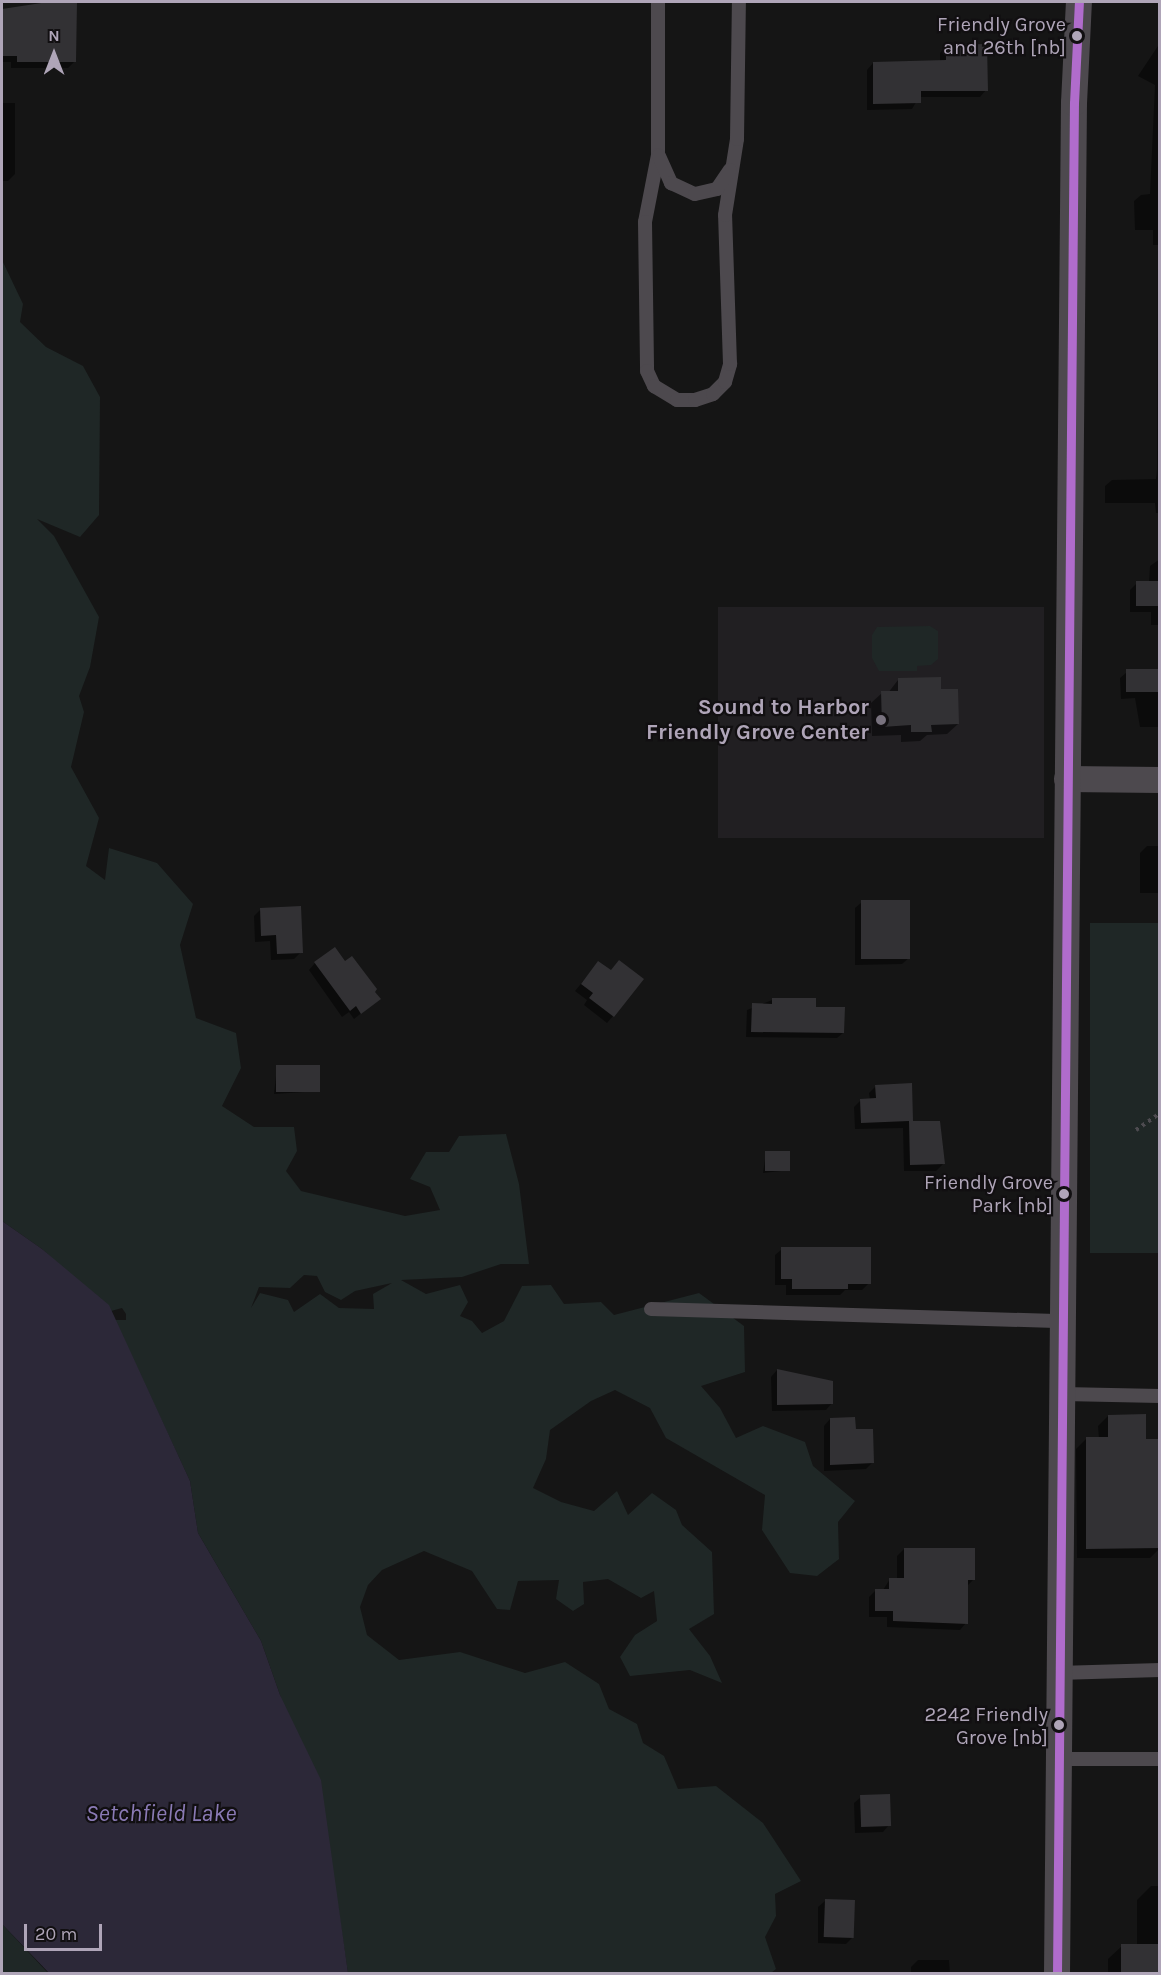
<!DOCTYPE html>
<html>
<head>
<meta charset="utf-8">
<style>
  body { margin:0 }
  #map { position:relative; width:1161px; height:1975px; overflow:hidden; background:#151515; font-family:Karla,sans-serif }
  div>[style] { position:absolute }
  .built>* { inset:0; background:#211f22; transform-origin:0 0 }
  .green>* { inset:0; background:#1f2726; transform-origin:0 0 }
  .water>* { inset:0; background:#2c2838 }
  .shadow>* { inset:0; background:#0007 }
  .building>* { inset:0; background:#323134; transform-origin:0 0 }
  .path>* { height:4px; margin-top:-2px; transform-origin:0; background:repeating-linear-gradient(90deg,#4d4b50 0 3px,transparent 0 7.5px) }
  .lane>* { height:14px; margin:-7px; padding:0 7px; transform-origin:7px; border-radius:7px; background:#4d494e }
  .street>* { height:26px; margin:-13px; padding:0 13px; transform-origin:13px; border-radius:13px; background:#4d494e }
  .bus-1>* { height:9px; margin:-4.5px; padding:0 4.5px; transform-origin:4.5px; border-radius:4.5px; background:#b06ccc }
  .dots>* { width:16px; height:16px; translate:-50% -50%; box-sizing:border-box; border:3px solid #110f11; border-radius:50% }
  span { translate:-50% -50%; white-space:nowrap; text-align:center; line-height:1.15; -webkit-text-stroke:4.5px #110f11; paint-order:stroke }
  .bus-label { font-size:20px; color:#afa5b8 }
  .right { translate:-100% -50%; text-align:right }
  .poi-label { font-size:22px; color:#afa5b8; font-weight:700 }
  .water-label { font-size:24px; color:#8a7ab5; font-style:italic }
  .frame { position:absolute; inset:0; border:3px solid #afa5b8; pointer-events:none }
  .north { position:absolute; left:24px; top:24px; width:60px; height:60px; -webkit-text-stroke:4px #110f11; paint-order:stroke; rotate:0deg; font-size:16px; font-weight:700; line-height:24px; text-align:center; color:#afa5b8 }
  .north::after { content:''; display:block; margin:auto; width:21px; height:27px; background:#afa5b8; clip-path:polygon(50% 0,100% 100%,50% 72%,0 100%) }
  .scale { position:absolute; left:24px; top:1924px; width:78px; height:27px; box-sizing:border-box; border:3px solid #afa5b8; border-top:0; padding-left:8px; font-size:18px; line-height:21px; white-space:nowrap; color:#afa5b8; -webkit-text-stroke:4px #110f11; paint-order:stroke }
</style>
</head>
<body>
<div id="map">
  <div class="built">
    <div style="left:1044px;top:607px;width:231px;height:326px;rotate:90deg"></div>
  </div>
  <div class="green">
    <div style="clip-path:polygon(evenodd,2px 260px,23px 304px,20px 322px,46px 347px,83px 366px,100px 397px,99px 515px,80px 537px,37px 519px,54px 536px,99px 617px,90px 667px,79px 696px,84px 712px,71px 767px,99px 818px,86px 866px,105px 880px,109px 848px,157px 863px,193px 904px,180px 945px,196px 1018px,236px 1033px,241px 1068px,222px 1106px,254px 1127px,294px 1127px,297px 1151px,286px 1171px,301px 1191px,405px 1216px,440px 1210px,430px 1187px,410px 1179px,426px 1152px,449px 1152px,459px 1136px,506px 1134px,519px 1184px,529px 1264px,501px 1264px,462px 1277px,401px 1280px,426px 1294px,460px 1285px,468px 1302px,460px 1316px,472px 1321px,482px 1333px,504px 1321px,522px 1286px,551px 1285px,564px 1304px,601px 1302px,614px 1315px,699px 1293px,744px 1326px,745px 1372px,701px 1386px,720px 1408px,736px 1438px,763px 1426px,805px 1442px,813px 1466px,855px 1501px,838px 1522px,839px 1559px,817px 1576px,790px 1573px,762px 1530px,765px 1495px,666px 1438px,650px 1408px,615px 1390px,591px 1401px,550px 1430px,546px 1459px,533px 1488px,561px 1502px,594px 1511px,617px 1491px,628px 1515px,652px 1493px,676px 1510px,682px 1525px,712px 1552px,714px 1614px,689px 1629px,710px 1656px,722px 1683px,690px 1670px,630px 1676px,620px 1657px,635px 1635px,657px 1621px,654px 1591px,641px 1598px,608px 1579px,583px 1582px,584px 1604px,573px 1611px,556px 1599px,559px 1580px,518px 1581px,510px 1610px,497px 1609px,472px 1571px,424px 1551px,382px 1570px,368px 1585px,360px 1607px,367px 1635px,399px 1660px,460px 1652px,525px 1673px,565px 1662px,599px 1684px,609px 1709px,637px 1724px,643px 1743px,664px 1756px,678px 1789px,716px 1786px,763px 1823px,801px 1881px,775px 1894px,776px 1916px,765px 1937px,776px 1969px,771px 1973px,348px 1973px,337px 1900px,280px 1695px,261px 1641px,198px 1533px,190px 1481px,115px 1320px,126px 1320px,126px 1314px,122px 1308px,111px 1311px,42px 1249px,2px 1221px,2px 260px,304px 1275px,317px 1276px,325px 1292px,341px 1300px,355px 1291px,392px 1283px,373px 1294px,374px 1309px,339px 1308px,320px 1294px,294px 1312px,288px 1300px,260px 1293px,251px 1308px,259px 1287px,290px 1288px,304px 1275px)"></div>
    <div style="clip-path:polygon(930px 626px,938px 631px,938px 659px,931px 665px,917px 666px,917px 671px,879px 671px,872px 658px,872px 635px,877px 627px)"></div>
    <div style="left:1159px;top:923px;width:330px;height:69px;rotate:90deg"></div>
    <div style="clip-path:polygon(2px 1924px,48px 1973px,49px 1973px,2px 1973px)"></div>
  </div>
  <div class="water">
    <div style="clip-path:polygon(2px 1221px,42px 1249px,109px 1305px,190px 1481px,198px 1533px,261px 1641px,280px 1695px,321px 1780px,348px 1973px,49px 1973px,2px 1924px)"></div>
  </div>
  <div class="shadow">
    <div style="clip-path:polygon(44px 2px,73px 2px,75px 61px,68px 68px,11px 68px,11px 62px,2px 62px,2px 10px,43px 6px)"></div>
    <div style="clip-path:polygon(1160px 43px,1160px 513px,1156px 513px,1155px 503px,1105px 503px,1105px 486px,1112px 480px,1156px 479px,1157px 470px,1158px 245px,1153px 245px,1153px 230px,1135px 230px,1134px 201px,1141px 195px,1150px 194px,1155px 85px,1138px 76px)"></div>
    <div style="clip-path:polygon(947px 46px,986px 90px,980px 97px,919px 97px,912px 109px,867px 110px,867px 70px,873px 63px,940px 62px,940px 53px)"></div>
    <div style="clip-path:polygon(2px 103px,15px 103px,15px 174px,8px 181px,2px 181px)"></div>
    <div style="clip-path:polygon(1160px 559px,1160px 625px,1151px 625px,1151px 612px,1130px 612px,1130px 590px,1137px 583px,1149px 583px,1150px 566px)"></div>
    <div style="clip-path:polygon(1160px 671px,1160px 727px,1140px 727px,1135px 698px,1121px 699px,1120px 678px,1127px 672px)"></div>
    <div style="clip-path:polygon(898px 680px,939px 691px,958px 724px,947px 734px,927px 735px,920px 741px,901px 742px,901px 735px,872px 736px,871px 703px,882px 693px,888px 693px)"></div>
    <div style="clip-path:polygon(1147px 846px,1160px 846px,1160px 893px,1140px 893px,1140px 853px)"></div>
    <div style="clip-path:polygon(862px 902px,909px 958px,902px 964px,855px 965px,855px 908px)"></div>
    <div style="clip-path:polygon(260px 910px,301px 952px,294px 959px,271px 960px,270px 941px,255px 942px,254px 916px)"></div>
    <div style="clip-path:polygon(315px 963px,373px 992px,379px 999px,354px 1019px,349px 1012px,342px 1017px,309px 970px)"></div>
    <div style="clip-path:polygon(598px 963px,613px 1016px,607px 1023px,584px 1005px,587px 1000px,575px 991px)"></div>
    <div style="clip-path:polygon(772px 1000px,843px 1033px,837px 1038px,746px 1037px,747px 1010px)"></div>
    <div style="clip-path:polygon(277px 1067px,319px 1091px,274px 1094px)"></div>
    <div style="clip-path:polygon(876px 1086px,912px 1123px,943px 1164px,936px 1171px,904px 1171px,903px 1128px,855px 1129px,854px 1107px,861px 1100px,870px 1100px,869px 1093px)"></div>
    <div style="clip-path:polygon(766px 1153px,790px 1170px,763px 1173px)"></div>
    <div style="clip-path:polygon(782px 1249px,869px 1283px,862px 1290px,845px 1290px,840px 1295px,786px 1295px,786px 1285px,775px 1285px,775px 1255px)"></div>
    <div style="clip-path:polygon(777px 1370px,832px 1403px,826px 1410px,772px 1411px,771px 1377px)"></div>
    <div style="clip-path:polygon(1108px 1416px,1145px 1441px,1160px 1548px,1150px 1558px,1077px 1558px,1076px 1449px,1086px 1439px,1099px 1439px,1098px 1426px)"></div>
    <div style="clip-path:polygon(830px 1419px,854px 1431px,872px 1463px,866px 1469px,824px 1471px,824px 1426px)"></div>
    <div style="clip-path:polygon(904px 1549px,973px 1580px,966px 1587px,966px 1623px,960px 1630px,887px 1627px,887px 1617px,869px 1617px,869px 1597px,876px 1590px,883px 1590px,890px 1579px,897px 1579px,897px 1556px)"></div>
    <div style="clip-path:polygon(861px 1797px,889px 1825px,883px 1832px,855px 1833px,854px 1803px)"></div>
    <div style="clip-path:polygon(1151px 1886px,1160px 1886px,1160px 1974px,1108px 1974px,1108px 1959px,1122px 1946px,1137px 1946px,1137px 1900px)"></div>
    <div style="clip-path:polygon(825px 1901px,853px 1937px,846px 1944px,818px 1943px,818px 1907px)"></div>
    <div style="clip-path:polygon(918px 1960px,949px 1960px,950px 1974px,911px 1974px,911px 1967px)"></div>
  </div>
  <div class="building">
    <div style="clip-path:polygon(48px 2px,77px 2px,76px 62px,17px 62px,17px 56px,2px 56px,2px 9px)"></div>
    <div style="clip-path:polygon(987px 44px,988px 91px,921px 91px,921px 103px,873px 104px,873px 62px,946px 60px,946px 45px)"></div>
    <div style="left:1160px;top:581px;width:25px;height:24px;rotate:90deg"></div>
    <div style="left:1160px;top:669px;width:23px;height:34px;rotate:90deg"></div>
    <div style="clip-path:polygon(941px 677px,941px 689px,958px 689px,959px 724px,931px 725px,932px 732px,911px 732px,911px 725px,882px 727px,881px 691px,898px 691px,898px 678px)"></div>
    <div style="left:861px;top:900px;width:49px;height:59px"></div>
    <div style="clip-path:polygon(301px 906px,303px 953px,277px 954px,276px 935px,261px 936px,260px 908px)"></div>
    <div style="clip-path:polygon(335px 947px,345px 961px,352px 956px,377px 989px,375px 992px,381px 999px,361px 1014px,356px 1006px,350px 1011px,314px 962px)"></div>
    <div style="clip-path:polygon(619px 960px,644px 979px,614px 1017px,589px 998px,593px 993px,581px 984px,598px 961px,611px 970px)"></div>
    <div style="clip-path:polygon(772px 998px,816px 998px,816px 1007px,845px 1007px,844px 1033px,751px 1032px,752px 1003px,772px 1004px)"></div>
    <div style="left:276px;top:1065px;width:44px;height:27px"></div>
    <div style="clip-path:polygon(912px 1083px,913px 1121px,940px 1121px,945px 1164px,910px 1165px,909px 1121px,861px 1123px,860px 1099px,876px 1098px,875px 1085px)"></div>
    <div style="left:765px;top:1151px;width:25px;height:20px"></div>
    <div style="clip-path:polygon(781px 1247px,871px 1247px,871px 1284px,848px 1284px,848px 1289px,792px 1289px,792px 1279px,781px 1279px)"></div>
    <div style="clip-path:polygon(777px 1369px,833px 1381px,833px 1404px,777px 1405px)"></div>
    <div style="clip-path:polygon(1146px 1414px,1146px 1439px,1160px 1439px,1160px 1548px,1086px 1549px,1086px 1437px,1108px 1437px,1108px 1415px)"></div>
    <div style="clip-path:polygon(855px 1417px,856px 1429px,873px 1429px,874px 1463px,830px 1465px,830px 1418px)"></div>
    <div style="clip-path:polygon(904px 1548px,975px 1548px,975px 1580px,968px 1580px,968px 1624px,893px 1621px,893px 1611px,875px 1611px,875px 1589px,889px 1589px,889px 1578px,904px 1578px)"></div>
    <div style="left:890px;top:1794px;width:32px;height:30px;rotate:88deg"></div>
    <div style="left:825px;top:1899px;width:30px;height:38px;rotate:2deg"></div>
    <div style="left:1121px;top:1944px;width:39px;height:30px"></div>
  </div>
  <div class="path">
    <div style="left:1136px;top:1130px;width:29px;rotate:-35deg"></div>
  </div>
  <div class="lane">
    <div style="left:658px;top:2px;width:153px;rotate:90deg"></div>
    <div style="left:658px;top:155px;width:68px;rotate:101deg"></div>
    <div style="left:645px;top:222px;width:149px;rotate:89.2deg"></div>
    <div style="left:647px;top:371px;width:17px;rotate:65deg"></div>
    <div style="left:654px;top:386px;width:27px;rotate:31deg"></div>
    <div style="left:677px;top:400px;width:18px"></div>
    <div style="left:695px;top:400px;width:19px;rotate:-18deg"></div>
    <div style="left:713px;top:394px;width:17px;rotate:-45deg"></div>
    <div style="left:725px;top:382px;width:19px;rotate:-74deg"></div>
    <div style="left:730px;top:364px;width:149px;rotate:-91.9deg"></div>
    <div style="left:725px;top:215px;width:77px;rotate:-81deg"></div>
    <div style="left:737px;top:139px;width:137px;rotate:-89.2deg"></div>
    <div style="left:659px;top:156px;width:30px;rotate:66deg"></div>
    <div style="left:671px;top:183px;width:26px;rotate:25deg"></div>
    <div style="left:695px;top:194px;width:23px;rotate:-13deg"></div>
    <div style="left:717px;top:189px;width:23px;rotate:-56deg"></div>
    <div style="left:651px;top:1309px;width:413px;rotate:1.7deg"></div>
    <div style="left:1063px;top:1394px;width:97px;rotate:1.2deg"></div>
    <div style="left:1058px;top:1673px;width:102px;rotate:-1.7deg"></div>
    <div style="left:1059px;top:1759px;width:101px"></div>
  </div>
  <div class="street">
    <div style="left:1067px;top:779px;width:93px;rotate:0.6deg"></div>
    <div style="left:1057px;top:1974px;width:1871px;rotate:-89.48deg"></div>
    <div style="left:1074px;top:103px;width:101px;rotate:-87.2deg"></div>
  </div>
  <div class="bus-1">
    <div style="left:1057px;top:1974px;width:1871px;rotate:-89.48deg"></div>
    <div style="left:1074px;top:103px;width:101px;rotate:-87.2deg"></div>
  </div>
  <div class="dots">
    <div style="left:1077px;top:36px;background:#afa5b8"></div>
    <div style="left:881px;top:720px;background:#79737f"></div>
    <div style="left:1064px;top:1194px;background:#afa5b8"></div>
    <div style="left:1059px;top:1725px;background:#afa5b8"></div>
  </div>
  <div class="bus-label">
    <span class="right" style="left:1066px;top:36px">Friendly Grove<br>and 26th [nb]</span>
    <span class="right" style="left:1053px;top:1194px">Friendly Grove<br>Park [nb]</span>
    <span class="right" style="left:1048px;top:1726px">2242 Friendly<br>Grove [nb]</span>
  </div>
  <div class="poi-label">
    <span class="right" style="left:869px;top:720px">Sound to Harbor<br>Friendly Grove Center</span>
  </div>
  <div class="water-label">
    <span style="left:161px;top:1814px">Setchfield Lake</span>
  </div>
  <div class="frame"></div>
  <div class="north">N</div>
  <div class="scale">20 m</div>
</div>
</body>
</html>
